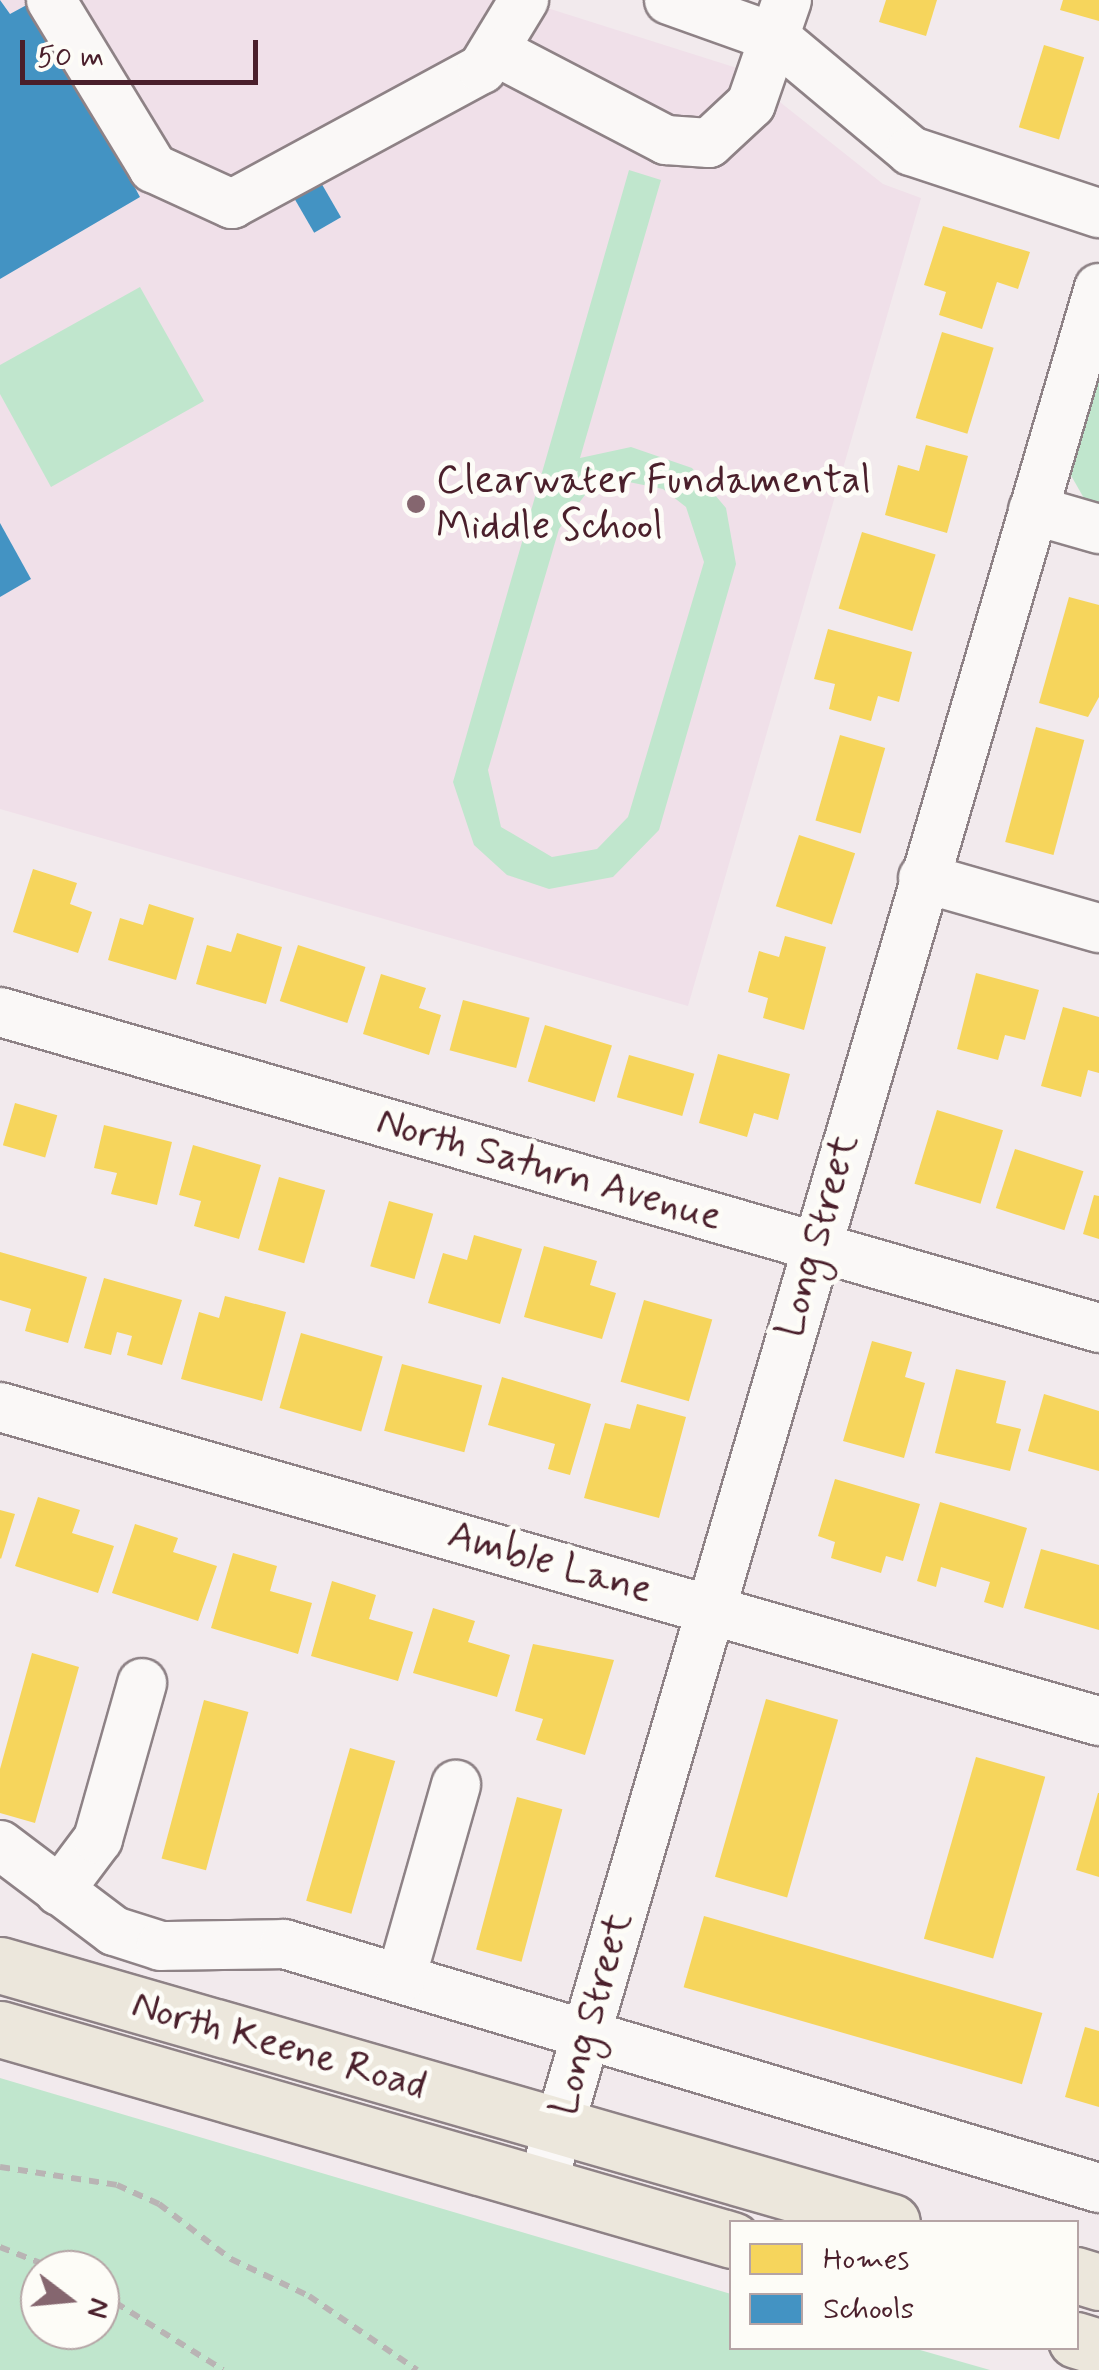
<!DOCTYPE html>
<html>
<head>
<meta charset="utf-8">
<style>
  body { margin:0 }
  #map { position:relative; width:1099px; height:2370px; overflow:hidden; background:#f2eaed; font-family:Mynerve,sans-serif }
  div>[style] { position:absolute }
  .built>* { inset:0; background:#f0e0e9 }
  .green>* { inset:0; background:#c0e6cd }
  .homes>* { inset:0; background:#f6d55c; transform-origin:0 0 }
  .schools>* { inset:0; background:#4393c3; transform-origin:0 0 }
  .path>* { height:6px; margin-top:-3px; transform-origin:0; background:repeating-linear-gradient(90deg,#b9b4b4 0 10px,transparent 0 18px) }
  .roads { filter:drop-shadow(2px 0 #8e8286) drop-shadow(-2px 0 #8e8286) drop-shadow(0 2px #8e8286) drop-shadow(0 -2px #8e8286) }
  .minor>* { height:48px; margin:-24px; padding:0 24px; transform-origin:24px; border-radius:24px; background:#faf8f7 }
  .major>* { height:55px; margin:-27.5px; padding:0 27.5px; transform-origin:27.5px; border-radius:27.5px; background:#ece7dc }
  .dots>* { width:28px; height:28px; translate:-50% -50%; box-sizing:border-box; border:5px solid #fdfcf7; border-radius:50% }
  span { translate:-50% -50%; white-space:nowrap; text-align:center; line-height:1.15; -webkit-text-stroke:10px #fdfcf7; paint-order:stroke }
  .poi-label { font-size:40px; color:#4a1f2b }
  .left { translate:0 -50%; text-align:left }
  .street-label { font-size:40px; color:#4a1f2b }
  .legend { position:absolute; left:729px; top:2220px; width:350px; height:130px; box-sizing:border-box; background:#fdfcf7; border:2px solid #b5a4a5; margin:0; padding:12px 18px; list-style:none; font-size:30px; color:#4a1f2b }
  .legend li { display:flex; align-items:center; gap:20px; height:50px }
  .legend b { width:50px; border:2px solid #b5a4a5 }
  .north { position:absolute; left:20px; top:2250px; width:100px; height:100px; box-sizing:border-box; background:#fdfcf7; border:2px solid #b5a4a5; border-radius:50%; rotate:106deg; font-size:28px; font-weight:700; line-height:40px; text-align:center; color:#4a1f2b }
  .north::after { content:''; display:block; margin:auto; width:35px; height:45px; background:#85666f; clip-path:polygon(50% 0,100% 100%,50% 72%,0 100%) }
  .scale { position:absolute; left:20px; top:40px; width:238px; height:45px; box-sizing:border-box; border:5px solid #4a1f2b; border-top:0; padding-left:12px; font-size:30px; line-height:35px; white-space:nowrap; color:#4a1f2b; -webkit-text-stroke:8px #fdfcf7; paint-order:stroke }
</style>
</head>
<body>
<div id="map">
  <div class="built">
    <div style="clip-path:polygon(0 0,522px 0,737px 68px,883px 184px,921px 198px,688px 1006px,0 809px)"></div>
  </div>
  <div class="green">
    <div style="clip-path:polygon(evenodd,629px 170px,661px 180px,580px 458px,631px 447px,692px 468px,726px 508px,736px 564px,659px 830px,613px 877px,549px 889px,507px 875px,474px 845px,453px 782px,629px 170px,624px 481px,663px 489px,686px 507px,704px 562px,628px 817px,597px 849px,552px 857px,501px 827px,488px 770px,559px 529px,585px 495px,624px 481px)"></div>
    <div style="clip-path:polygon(140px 287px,204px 401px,51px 487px,0 394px,0 365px)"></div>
    <div style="clip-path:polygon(1099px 369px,1099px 504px,1085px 500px,1069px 472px)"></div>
    <div style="clip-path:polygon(evenodd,0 2078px,731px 2294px,732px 2348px,913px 2348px,990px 2370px,0 2370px,0 2078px,100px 2270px,100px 2330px,40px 2330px,40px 2270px,100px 2270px)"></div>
  </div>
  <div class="homes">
    <div style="clip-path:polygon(886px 0,937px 0,926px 36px,879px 22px)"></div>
    <div style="clip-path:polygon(1063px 0,1099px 0,1099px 21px,1060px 10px)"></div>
    <div style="left:1044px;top:45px;width:42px;height:86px;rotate:17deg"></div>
    <div style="clip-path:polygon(943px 226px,1030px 252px,1018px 289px,997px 282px,982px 329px,939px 315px,946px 292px,924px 285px)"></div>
    <div style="left:942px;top:332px;width:54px;height:90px;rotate:17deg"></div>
    <div style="clip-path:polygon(926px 445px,968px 456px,947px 533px,885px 515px,898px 465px,919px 471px)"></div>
    <div style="left:862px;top:532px;width:77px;height:80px;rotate:17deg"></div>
    <div style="clip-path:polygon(1069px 597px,1099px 605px,1099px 697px,1088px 717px,1039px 703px)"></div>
    <div style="clip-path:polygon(828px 629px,912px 652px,899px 702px,878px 696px,871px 721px,829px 709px,835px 684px,814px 679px)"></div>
    <div style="left:1036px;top:727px;width:50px;height:119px;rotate:15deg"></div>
    <div style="left:840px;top:735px;width:47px;height:89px;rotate:16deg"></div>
    <div style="left:799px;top:835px;width:59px;height:75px;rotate:18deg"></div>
    <div style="clip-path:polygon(33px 869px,77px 883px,70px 904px,92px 912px,78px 953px,13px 932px)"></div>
    <div style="clip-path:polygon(149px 904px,194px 918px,176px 980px,108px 960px,120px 918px,143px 925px)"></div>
    <div style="clip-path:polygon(237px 933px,282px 947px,266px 1004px,196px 984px,207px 945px,231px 952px)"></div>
    <div style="clip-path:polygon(785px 936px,826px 947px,804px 1030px,763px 1018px,768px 998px,748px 992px,759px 951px,779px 957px)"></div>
    <div style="left:298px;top:945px;width:71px;height:59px;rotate:18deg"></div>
    <div style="clip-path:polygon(976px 973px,1039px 990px,1025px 1040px,1005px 1035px,998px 1060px,957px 1049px)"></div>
    <div style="clip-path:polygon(381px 974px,426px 988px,419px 1008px,441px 1015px,429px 1055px,363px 1034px)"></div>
    <div style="left:463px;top:1000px;width:69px;height:52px;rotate:15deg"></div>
    <div style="clip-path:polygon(1063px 1007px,1099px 1017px,1099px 1073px,1088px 1070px,1081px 1097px,1041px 1086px)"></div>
    <div style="left:545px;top:1025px;width:70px;height:59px;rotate:17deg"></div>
    <div style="clip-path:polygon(718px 1054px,790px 1074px,778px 1120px,754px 1113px,747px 1137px,699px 1123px)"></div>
    <div style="left:629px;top:1055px;width:68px;height:44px;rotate:16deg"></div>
    <div style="left:15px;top:1103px;width:44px;height:44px;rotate:16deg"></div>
    <div style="left:937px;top:1110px;width:69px;height:77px;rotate:17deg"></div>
    <div style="clip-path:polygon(104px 1125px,172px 1142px,157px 1205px,111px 1194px,117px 1173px,94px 1168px)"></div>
    <div style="clip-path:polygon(193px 1145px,261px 1165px,239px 1239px,194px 1226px,201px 1201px,179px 1195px)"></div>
    <div style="left:1015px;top:1149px;width:72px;height:62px;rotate:18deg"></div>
    <div style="left:279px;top:1177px;width:48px;height:76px;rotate:16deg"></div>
    <div style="clip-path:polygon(1094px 1195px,1099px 1196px,1099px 1239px,1083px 1234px)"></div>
    <div style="left:389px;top:1201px;width:46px;height:68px;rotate:16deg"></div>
    <div style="clip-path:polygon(474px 1235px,522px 1249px,500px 1324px,428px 1303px,443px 1253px,467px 1260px)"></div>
    <div style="clip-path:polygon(544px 1246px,597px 1261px,590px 1285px,616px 1293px,602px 1339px,524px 1317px)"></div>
    <div style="clip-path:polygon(0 1252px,87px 1277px,68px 1343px,25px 1331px,31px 1309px,0 1300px)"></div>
    <div style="clip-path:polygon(104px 1278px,182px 1300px,162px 1365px,127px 1355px,132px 1336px,117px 1332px,111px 1355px,84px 1348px)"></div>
    <div style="clip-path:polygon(225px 1296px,286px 1312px,262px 1401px,181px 1379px,199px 1312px,219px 1318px)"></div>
    <div style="left:644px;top:1300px;width:71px;height:85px;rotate:16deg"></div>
    <div style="left:301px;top:1333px;width:85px;height:78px;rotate:16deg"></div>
    <div style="clip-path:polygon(872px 1341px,912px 1352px,905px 1377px,925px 1383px,904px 1458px,843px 1441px)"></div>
    <div style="left:402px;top:1364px;width:83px;height:69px;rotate:15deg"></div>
    <div style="clip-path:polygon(956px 1369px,1006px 1381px,996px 1423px,1021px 1429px,1010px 1471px,935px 1453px)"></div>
    <div style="clip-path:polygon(502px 1377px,591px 1404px,570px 1475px,548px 1469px,555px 1444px,488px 1425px)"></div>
    <div style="clip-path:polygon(1044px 1394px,1099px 1411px,1099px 1471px,1028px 1451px)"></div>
    <div style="clip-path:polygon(637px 1404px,686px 1417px,659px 1518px,584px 1498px,605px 1423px,630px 1429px)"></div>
    <div style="clip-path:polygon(835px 1479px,920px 1504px,903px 1561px,886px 1556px,881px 1573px,831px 1558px,835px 1542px,818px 1536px)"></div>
    <div style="clip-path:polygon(38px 1497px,80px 1510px,72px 1533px,114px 1546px,98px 1593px,15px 1566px)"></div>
    <div style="clip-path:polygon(940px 1502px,1027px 1528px,1003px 1608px,984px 1602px,990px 1582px,941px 1567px,936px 1587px,917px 1581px)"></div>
    <div style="clip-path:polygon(0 1510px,15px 1514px,1px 1559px,0 1558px)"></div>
    <div style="clip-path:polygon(135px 1524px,178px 1538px,173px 1552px,217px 1566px,198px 1621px,112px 1593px)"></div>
    <div style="clip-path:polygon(1041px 1549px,1099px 1565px,1099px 1630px,1024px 1608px)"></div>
    <div style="clip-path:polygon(233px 1553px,277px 1566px,270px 1591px,312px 1603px,298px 1654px,211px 1628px)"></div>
    <div style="clip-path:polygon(332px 1581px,376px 1595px,369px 1619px,413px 1632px,398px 1681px,311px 1656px)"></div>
    <div style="clip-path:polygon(433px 1608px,475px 1621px,468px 1642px,510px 1655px,497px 1697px,413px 1673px)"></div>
    <div style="clip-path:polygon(533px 1644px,614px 1660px,585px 1755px,536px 1740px,543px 1719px,515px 1711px)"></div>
    <div style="clip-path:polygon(32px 1653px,79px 1667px,35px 1823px,0 1813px,0 1769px)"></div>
    <div style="left:766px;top:1699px;width:75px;height:185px;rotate:16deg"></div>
    <div style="left:204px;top:1700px;width:46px;height:164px;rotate:15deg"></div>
    <div style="left:350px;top:1748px;width:47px;height:159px;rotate:16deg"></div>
    <div style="left:976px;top:1757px;width:72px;height:189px;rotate:16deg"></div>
    <div style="clip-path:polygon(1098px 1793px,1099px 1793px,1099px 1877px,1076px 1870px)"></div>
    <div style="left:517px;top:1797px;width:47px;height:158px;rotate:15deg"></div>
    <div style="left:704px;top:1916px;width:352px;height:74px;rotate:16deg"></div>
    <div style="clip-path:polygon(1085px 2027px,1099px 2031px,1099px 2107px,1065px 2097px)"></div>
  </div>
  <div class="schools">
    <div style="clip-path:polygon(0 0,10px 14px,34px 1px,140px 197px,0 279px)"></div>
    <div style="left:316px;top:174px;width:50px;height:31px;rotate:60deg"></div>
    <div style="clip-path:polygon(0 523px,31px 579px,0 597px)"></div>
  </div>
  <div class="path">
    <div style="left:0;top:2167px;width:118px;rotate:8.7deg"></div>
    <div style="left:117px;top:2185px;width:46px;rotate:24.3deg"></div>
    <div style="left:159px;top:2204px;width:91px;rotate:37.4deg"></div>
    <div style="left:231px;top:2259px;width:86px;rotate:25.4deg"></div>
    <div style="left:309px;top:2296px;width:131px;rotate:34.4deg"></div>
    <div style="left:0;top:2247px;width:62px;rotate:21.6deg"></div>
    <div style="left:100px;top:2293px;width:145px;rotate:32deg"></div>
  </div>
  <div class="roads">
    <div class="minor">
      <div style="left:51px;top:0;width:197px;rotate:58.7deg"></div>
      <div style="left:153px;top:168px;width:87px;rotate:24.5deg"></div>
      <div style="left:232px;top:204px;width:284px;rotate:-28.4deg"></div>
      <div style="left:482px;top:69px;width:81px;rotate:-58.7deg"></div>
      <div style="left:669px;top:0;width:114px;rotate:19.6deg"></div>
      <div style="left:776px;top:38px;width:176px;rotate:39.9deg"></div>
      <div style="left:911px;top:151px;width:198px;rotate:18.3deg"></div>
      <div style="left:497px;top:52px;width:191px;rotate:27.5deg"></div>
      <div style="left:666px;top:140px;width:43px;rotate:4deg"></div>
      <div style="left:709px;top:143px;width:57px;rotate:-42.9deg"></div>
      <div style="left:751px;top:104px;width:110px;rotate:-70.9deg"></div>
      <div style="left:1033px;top:510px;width:69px;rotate:16.1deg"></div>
      <div style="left:923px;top:878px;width:183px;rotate:15.9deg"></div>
      <div style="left:0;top:1012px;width:1144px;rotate:16.04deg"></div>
      <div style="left:0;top:1407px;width:1143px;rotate:15.95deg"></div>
      <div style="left:0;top:1845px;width:143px;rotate:37deg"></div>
      <div style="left:114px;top:1931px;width:49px;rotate:17.7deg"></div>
      <div style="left:161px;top:1946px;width:123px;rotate:-0.9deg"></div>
      <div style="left:284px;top:1944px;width:851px;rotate:16.67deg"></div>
      <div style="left:59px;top:1891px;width:65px;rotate:-53.1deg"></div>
      <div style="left:98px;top:1839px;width:162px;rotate:-74.2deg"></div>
      <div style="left:401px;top:1978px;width:201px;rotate:-74.1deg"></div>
      <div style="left:542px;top:2185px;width:1977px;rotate:-73.64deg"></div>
    </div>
    <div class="major">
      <div style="left:0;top:1965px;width:928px;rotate:16.07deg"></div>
      <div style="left:0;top:2029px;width:762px;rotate:16.08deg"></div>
      <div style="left:1076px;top:2275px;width:24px;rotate:17deg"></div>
      <div style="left:1076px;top:2340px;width:24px;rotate:17deg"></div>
    </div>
  </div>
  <div class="dots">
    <div style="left:416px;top:504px;background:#85666f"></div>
  </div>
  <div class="poi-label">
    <span class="left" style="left:436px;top:504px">Clearwater Fundamental<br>Middle School</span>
  </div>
  <div class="street-label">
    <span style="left:549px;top:1170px;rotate:16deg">North Saturn Avenue</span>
    <span style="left:818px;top:1236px;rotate:-74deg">Long Street</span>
    <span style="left:550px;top:1563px;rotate:16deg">Amble Lane</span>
    <span style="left:592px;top:2014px;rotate:-74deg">Long Street</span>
    <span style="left:279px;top:2046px;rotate:16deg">North Keene Road</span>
  </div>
  <ul class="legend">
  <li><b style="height:28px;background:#f6d55c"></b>Homes</li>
  <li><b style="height:28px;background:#4393c3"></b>Schools</li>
  </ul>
  <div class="north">N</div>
  <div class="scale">50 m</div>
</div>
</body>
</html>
